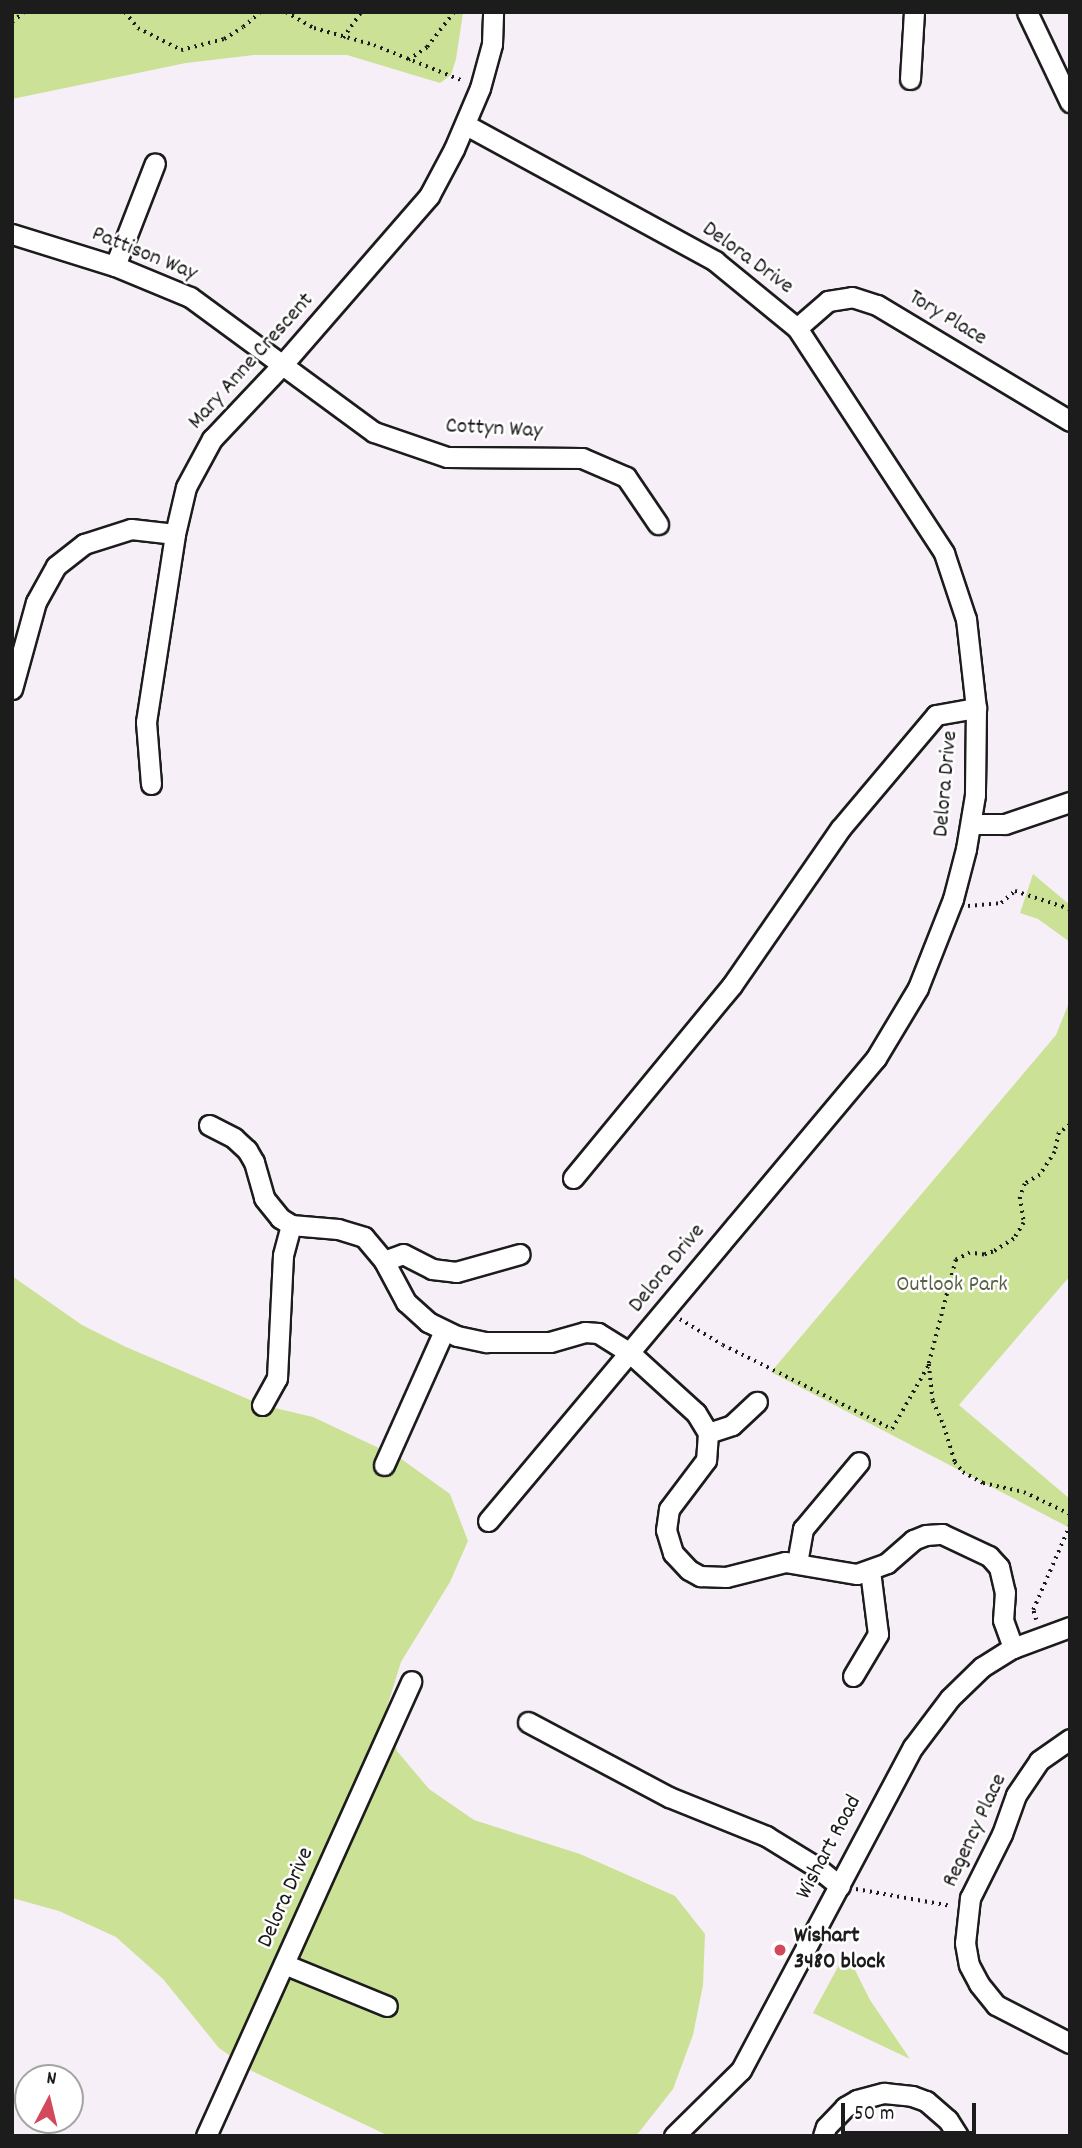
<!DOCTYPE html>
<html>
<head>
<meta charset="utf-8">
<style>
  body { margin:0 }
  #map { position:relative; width:1082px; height:2148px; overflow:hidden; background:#f7eff7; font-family:Dekko,sans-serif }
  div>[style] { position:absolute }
  .green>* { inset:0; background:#cbe196 }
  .path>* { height:3.5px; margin-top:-1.75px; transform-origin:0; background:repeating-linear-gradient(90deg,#1c1c1c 0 2px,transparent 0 7px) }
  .roads { filter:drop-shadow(2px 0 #1c1c1c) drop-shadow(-2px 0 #1c1c1c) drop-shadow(0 2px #1c1c1c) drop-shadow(0 -2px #1c1c1c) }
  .minor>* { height:19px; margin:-9.5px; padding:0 9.5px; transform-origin:9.5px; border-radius:9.5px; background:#fff }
  .dots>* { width:19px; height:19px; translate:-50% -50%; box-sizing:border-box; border:4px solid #fff; border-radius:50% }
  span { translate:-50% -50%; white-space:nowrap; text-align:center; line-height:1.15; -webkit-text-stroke:5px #fff; paint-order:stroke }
  .street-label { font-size:23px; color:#1c1c1c }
  .park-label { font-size:23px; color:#596147 }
  .poi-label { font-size:23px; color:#1c1c1c; font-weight:700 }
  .left { translate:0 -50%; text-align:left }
  .frame { position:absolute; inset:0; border:14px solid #1c1c1c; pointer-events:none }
  .north { position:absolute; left:14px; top:2064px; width:70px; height:70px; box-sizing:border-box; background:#fff; border:2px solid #a4a4a4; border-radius:50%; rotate:7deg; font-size:19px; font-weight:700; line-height:28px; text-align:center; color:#1c1c1c }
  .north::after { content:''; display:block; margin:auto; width:24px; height:32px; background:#d1495b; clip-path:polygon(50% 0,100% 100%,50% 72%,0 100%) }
  .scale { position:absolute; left:841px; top:2103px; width:135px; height:32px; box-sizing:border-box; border:4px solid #1c1c1c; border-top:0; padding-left:9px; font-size:21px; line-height:24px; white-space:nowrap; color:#1c1c1c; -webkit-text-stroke:5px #fff; paint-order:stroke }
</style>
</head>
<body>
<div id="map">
  <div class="green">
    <div style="clip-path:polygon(12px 12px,463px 12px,463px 13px,456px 59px,451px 75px,440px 83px,347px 55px,254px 55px,186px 63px,12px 99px)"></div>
    <div style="clip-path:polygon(1033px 874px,1070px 905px,1070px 942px,1038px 919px,1020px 913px)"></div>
    <div style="clip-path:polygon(1070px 1000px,1070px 1276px,959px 1405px,1070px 1499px,1070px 1528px,771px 1372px,1056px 1035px)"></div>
    <div style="clip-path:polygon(12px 1276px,82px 1325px,126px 1347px,262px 1405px,313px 1417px,400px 1458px,450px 1494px,468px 1541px,450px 1582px,401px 1662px,387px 1707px,397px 1751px,429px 1789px,474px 1820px,580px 1854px,675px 1896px,705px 1934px,703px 1985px,693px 2035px,673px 2089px,636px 2136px,389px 2136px,252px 2071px,219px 2048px,163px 1979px,116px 1937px,59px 1911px,12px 1898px)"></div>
    <div style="clip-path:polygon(846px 1952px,870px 2000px,910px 2059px,813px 2013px)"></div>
  </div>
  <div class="path">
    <div style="left:125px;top:12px;width:21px;rotate:51deg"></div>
    <div style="left:138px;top:28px;width:48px;rotate:27.1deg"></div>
    <div style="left:181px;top:50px;width:44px;rotate:-14.3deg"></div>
    <div style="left:224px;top:39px;width:22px;rotate:-32deg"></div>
    <div style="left:243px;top:27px;width:23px;rotate:-41deg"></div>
    <div style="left:249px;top:12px;width:7px;rotate:74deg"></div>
    <div style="left:286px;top:12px;width:32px;rotate:30deg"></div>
    <div style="left:314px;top:28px;width:62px;rotate:15.8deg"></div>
    <div style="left:374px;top:45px;width:96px;rotate:22deg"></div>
    <div style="left:12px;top:22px;width:16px;rotate:-40deg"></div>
    <div style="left:343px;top:38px;width:32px;rotate:-55deg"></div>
    <div style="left:408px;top:60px;width:23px;rotate:-34deg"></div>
    <div style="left:427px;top:47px;width:44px;rotate:-52.4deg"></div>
    <div style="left:968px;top:906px;width:33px;rotate:-5deg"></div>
    <div style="left:1001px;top:903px;width:18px;rotate:-41deg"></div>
    <div style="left:1015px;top:891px;width:58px;rotate:18.1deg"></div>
    <div style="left:1070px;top:1125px;width:14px;rotate:144deg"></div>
    <div style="left:1059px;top:1133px;width:19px;rotate:102deg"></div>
    <div style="left:1055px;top:1152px;width:27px;rotate:123deg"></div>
    <div style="left:1040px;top:1175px;width:17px;rotate:149deg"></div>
    <div style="left:1025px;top:1184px;width:14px;rotate:111deg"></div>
    <div style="left:1020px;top:1197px;width:26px;rotate:81deg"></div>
    <div style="left:1024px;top:1223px;width:19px;rotate:122deg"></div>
    <div style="left:1014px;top:1239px;width:25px;rotate:148deg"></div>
    <div style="left:993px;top:1252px;width:9px;rotate:162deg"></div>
    <div style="left:984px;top:1255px;width:14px;rotate:-172deg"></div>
    <div style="left:970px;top:1253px;width:16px;rotate:153deg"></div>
    <div style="left:956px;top:1260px;width:107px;rotate:104.6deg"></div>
    <div style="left:929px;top:1364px;width:37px;rotate:84deg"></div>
    <div style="left:933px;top:1401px;width:27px;rotate:66deg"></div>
    <div style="left:944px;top:1426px;width:38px;rotate:73deg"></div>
    <div style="left:955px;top:1462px;width:13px;rotate:51deg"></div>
    <div style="left:963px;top:1472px;width:23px;rotate:29deg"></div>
    <div style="left:983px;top:1483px;width:42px;rotate:12.4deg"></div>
    <div style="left:1024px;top:1492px;width:51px;rotate:25.6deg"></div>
    <div style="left:680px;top:1319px;width:50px;rotate:31.2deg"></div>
    <div style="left:723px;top:1345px;width:189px;rotate:26.4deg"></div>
    <div style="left:892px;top:1429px;width:73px;rotate:-60.3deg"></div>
    <div style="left:1036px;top:1620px;width:10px;rotate:-107deg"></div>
    <div style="left:1033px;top:1610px;width:93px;rotate:-66.5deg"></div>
    <div style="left:856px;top:1889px;width:97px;rotate:10.1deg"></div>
  </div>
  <div class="roads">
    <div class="minor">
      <div style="left:1027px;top:12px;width:100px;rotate:64.5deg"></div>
      <div style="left:910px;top:79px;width:67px;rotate:-86.6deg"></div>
      <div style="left:466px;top:125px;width:284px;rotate:28.6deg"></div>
      <div style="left:715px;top:261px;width:106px;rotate:39.3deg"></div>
      <div style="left:797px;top:328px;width:269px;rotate:56.8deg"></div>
      <div style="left:944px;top:553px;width:70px;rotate:71.6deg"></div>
      <div style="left:966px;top:619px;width:90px;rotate:83.6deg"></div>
      <div style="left:976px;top:708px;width:87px;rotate:90.7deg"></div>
      <div style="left:975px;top:795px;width:55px;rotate:99.5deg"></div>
      <div style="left:966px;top:849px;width:52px;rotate:104.6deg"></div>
      <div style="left:953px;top:899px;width:96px;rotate:111.5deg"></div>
      <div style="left:918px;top:988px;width:82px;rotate:121deg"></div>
      <div style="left:876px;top:1058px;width:604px;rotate:129.96deg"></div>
      <div style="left:12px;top:234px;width:108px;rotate:17.3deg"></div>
      <div style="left:115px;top:266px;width:81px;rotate:22.5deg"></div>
      <div style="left:190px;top:297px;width:228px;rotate:36.3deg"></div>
      <div style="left:374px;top:432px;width:77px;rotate:18.9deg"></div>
      <div style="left:447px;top:457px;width:135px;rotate:0.4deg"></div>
      <div style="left:582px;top:458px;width:48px;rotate:23.4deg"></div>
      <div style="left:626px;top:477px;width:57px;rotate:55.8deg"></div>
      <div style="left:115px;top:266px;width:110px;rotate:-68.8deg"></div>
      <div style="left:797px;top:328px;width:41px;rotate:-41.1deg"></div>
      <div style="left:828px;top:301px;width:24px;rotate:-9deg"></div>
      <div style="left:852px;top:297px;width:26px;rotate:18deg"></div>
      <div style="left:877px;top:305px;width:225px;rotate:31deg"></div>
      <div style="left:12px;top:689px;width:90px;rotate:-74.6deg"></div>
      <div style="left:36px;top:602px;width:41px;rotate:-60.9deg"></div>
      <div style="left:56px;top:566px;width:36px;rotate:-38deg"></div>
      <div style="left:84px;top:544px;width:49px;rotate:-17.7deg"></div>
      <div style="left:131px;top:529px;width:44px;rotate:6.5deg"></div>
      <div style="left:151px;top:784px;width:62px;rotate:-94.6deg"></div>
      <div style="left:146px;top:722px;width:190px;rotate:-81.2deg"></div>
      <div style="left:175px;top:534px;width:48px;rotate:-76.8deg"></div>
      <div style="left:186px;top:487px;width:55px;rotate:-61.6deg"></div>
      <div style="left:212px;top:439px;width:103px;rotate:-46.6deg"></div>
      <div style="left:283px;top:364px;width:223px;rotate:-49deg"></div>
      <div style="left:429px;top:196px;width:53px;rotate:-62deg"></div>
      <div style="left:454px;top:149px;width:66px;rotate:-66.9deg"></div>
      <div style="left:480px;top:88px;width:46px;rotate:-74.7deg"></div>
      <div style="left:492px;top:44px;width:32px;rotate:-88deg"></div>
      <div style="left:971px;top:824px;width:34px"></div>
      <div style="left:1005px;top:824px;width:69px;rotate:-18.7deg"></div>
      <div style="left:209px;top:1125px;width:28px;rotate:27deg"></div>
      <div style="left:234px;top:1138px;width:18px;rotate:43deg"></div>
      <div style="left:247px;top:1150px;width:14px;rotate:60deg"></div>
      <div style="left:254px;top:1162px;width:37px;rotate:74deg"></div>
      <div style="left:264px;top:1198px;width:26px;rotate:51deg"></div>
      <div style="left:280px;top:1218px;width:13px;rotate:32deg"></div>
      <div style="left:291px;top:1225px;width:47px;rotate:4.9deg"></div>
      <div style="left:338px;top:1229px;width:27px;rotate:17deg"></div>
      <div style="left:364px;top:1237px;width:31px;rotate:50deg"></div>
      <div style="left:384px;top:1261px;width:47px;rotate:61.8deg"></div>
      <div style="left:406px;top:1302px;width:30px;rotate:42deg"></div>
      <div style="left:428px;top:1322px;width:32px;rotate:26deg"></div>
      <div style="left:457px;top:1336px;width:30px;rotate:12deg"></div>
      <div style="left:486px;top:1342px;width:64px"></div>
      <div style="left:550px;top:1342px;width:36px;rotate:-16deg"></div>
      <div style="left:585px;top:1332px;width:13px;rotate:4deg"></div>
      <div style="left:598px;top:1333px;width:38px;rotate:32deg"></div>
      <div style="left:630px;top:1353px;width:89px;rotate:42.3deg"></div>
      <div style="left:696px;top:1413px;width:23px;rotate:59deg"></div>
      <div style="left:708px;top:1433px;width:27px;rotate:94deg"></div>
      <div style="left:706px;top:1460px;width:61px;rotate:127.1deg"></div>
      <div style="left:669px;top:1509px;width:21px;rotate:98deg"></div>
      <div style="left:666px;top:1530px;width:24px;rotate:73deg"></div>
      <div style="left:673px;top:1553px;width:23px;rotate:47deg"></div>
      <div style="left:689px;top:1570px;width:13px;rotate:29deg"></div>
      <div style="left:700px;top:1576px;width:26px;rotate:2deg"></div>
      <div style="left:726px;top:1577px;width:61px;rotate:-14.3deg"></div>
      <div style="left:785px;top:1562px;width:73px;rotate:9.5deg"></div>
      <div style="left:857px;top:1574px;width:32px;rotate:-20deg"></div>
      <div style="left:887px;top:1563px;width:35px;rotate:-41deg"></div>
      <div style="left:913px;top:1540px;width:14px;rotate:-21deg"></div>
      <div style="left:926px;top:1535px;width:16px;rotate:-4deg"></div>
      <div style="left:942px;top:1534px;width:52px;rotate:25.1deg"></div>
      <div style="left:989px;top:1556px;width:15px;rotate:48deg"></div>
      <div style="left:999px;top:1567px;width:26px;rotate:77deg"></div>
      <div style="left:1005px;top:1592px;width:28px;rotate:94deg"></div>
      <div style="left:1003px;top:1620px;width:30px;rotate:70deg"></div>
      <div style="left:573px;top:1178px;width:250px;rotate:-50.5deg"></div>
      <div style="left:732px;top:985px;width:190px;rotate:-55.3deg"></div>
      <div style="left:840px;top:829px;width:149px;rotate:-49.9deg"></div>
      <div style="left:936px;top:715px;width:41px;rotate:-9.9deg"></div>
      <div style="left:384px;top:1261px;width:20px;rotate:-20deg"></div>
      <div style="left:403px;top:1254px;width:33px;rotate:27deg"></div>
      <div style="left:432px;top:1269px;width:24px;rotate:7deg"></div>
      <div style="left:456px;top:1272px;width:66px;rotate:-15.7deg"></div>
      <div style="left:262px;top:1405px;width:31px;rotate:-61deg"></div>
      <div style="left:277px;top:1378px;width:123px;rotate:-87.2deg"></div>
      <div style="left:283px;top:1255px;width:31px;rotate:-75deg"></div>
      <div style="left:708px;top:1433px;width:25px;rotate:-18deg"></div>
      <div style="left:732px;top:1425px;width:34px;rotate:-43deg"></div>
      <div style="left:384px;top:1465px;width:147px;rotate:-65.9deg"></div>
      <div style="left:797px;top:1563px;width:35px;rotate:-80deg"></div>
      <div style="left:803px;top:1529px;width:87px;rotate:-50.1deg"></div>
      <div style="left:853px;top:1676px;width:49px;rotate:-59.2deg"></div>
      <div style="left:878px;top:1634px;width:64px;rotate:-97.2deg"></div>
      <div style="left:528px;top:1722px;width:160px;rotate:28deg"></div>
      <div style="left:669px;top:1797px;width:105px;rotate:21.9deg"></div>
      <div style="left:766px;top:1836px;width:57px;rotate:31.5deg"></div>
      <div style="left:815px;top:1866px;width:32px;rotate:39deg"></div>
      <div style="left:1070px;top:1739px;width:38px;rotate:145deg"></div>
      <div style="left:1039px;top:1761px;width:41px;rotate:124.1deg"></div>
      <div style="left:1016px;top:1795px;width:41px;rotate:109.7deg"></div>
      <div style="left:1002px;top:1834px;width:72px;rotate:116.6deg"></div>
      <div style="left:970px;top:1898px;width:45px;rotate:96.3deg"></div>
      <div style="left:965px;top:1943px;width:22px;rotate:80deg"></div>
      <div style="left:969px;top:1965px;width:21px;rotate:62deg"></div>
      <div style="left:979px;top:1984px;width:27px;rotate:51deg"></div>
      <div style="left:996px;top:2005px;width:83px;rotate:27.2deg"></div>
      <div style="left:284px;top:1964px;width:111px;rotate:22.2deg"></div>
      <div style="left:206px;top:2136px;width:499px;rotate:-65.7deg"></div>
      <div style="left:674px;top:2136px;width:94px;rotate:-44.6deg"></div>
      <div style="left:741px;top:2070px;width:366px;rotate:-62deg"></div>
      <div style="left:913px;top:1747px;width:61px;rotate:-52.9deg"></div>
      <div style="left:950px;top:1698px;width:45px;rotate:-44.1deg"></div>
      <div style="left:982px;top:1667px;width:36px;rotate:-32deg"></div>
      <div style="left:1013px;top:1648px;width:61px;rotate:-20.2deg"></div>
      <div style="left:823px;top:2136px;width:9px;rotate:-72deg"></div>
      <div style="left:826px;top:2127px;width:28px;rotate:-46deg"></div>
      <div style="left:845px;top:2107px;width:14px;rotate:-30deg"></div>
      <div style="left:857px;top:2100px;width:28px;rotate:-15deg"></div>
      <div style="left:884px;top:2093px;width:28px;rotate:6deg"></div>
      <div style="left:912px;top:2096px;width:15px;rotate:20deg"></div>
      <div style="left:926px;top:2101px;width:29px;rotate:41deg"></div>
      <div style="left:948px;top:2120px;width:19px;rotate:58deg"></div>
    </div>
  </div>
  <div class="dots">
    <div style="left:780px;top:1950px;background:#d1495b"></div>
  </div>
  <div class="street-label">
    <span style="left:144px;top:255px;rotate:22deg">Pattison Way</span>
    <span style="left:747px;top:259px;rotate:36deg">Delora Drive</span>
    <span style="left:947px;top:319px;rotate:31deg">Tory Place</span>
    <span style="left:252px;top:362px;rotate:-48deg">Mary Anne Crescent</span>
    <span style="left:494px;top:430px;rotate:3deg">Cottyn Way</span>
    <span style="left:947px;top:784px;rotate:-85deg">Delora Drive</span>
    <span style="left:668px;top:1269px;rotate:-51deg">Delora Drive</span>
    <span style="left:976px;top:1831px;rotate:-65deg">Regency Place</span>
    <span style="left:830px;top:1848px;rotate:-62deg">Wishart Road</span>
    <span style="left:287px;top:1898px;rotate:-66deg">Delora Drive</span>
  </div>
  <div class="park-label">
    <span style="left:952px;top:1286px">Outlook Park</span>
  </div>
  <div class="poi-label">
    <span class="left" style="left:794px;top:1950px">Wishart<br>3480 block</span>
  </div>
  <div class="frame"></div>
  <div class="north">N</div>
  <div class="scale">50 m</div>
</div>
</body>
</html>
